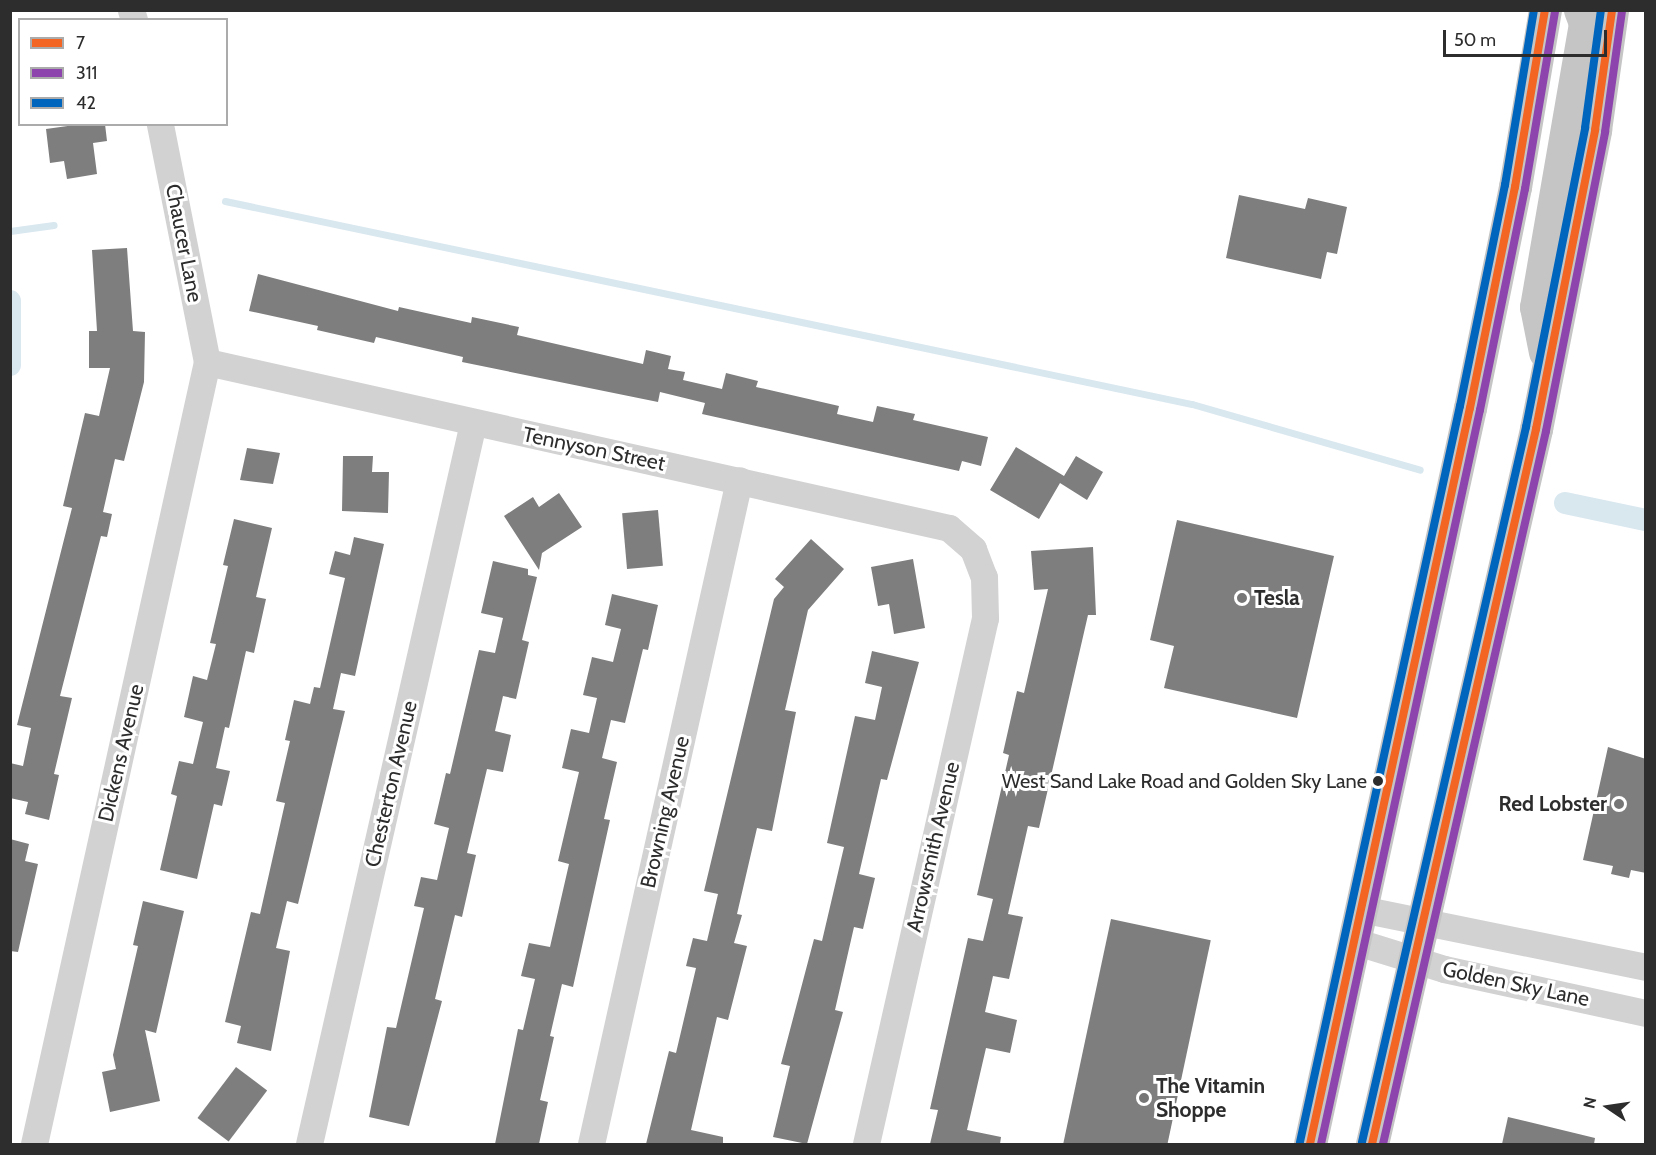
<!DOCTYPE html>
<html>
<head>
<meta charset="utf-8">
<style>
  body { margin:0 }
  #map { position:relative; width:1656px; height:1155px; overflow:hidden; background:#fff; font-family:Cabin,sans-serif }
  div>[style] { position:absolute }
  .stream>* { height:7px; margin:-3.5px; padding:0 3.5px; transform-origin:3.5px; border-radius:3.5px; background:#d9e7ef }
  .canal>* { height:22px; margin:-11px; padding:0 11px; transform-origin:11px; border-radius:11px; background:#d9e7ef }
  .building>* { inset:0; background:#7e7e7e; transform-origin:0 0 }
  .minor>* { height:27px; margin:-13.5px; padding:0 13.5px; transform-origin:13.5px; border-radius:13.5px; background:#d2d2d2 }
  .major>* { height:33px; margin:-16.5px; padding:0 16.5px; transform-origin:16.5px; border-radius:16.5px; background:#c5c5c5 }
  .bus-1>* { height:8px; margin:-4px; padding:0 4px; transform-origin:4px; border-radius:4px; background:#f26522 }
  .bus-2>* { height:8px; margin:-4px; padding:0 4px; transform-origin:4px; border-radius:4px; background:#8e44ad }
  .bus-3>* { height:8px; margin:-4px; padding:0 4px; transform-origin:4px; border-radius:4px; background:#0065bd }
  .dots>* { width:16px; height:16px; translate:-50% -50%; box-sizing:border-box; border:3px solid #fff; border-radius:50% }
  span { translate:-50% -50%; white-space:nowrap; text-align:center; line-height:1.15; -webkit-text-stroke:6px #fff; paint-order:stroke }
  .bus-label { font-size:20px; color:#2d2d2d }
  .right { translate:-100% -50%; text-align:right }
  .street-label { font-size:21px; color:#2d2d2d }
  .poi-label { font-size:21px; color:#2d2d2d; font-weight:700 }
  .left { translate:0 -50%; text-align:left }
  .frame { position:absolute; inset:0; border:12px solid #2d2d2d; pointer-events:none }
  .legend { position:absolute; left:18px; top:18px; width:210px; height:108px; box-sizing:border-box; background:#fff; border:2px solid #ababab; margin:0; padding:8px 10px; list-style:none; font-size:18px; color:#2d2d2d }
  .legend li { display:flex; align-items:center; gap:12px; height:30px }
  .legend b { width:30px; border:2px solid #ababab }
  .north { position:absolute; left:1578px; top:1077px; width:60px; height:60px; -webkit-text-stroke:4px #fff; paint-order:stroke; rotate:283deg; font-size:16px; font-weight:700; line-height:24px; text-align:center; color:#2d2d2d }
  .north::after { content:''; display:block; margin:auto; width:21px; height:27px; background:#2d2d2d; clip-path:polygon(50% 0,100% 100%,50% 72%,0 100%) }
  .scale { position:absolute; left:1443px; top:30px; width:164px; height:27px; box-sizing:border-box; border:3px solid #2d2d2d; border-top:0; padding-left:8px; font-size:18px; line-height:21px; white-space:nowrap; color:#2d2d2d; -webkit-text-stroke:4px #fff; paint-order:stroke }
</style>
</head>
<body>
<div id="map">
  <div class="stream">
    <div style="left:225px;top:201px;width:988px;rotate:11.86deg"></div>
    <div style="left:1192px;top:404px;width:237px;rotate:16.1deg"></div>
    <div style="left:10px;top:231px;width:44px;rotate:-7.8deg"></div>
  </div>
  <div class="canal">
    <div style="left:10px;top:301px;width:64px;rotate:90deg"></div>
    <div style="left:1565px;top:503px;width:83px;rotate:11.9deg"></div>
  </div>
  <div class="building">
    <div style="clip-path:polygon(82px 124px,105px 124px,107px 141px,93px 143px,97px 174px,67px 179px,64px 161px,50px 163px,46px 129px)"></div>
    <div style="clip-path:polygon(1239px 195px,1305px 209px,1308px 198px,1347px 207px,1337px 254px,1327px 252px,1321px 279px,1226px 258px)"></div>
    <div style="clip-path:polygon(127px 248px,133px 331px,145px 332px,144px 382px,124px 461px,115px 459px,103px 512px,112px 514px,107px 537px,101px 536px,60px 696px,72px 698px,54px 774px,59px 775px,49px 820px,25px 814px,28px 802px,10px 798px,10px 763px,23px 766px,31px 728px,17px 725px,72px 508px,63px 506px,85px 413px,99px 416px,110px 368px,89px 368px,89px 331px,97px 331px,92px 250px)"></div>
    <div style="clip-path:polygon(258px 274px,398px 311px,399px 307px,471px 323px,472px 317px,519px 327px,517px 335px,643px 364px,646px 350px,671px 356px,668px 369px,685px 372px,683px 380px,722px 389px,726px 373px,758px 381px,756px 387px,839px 406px,837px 414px,873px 422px,877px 406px,915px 414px,913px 420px,988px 437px,981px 466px,962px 461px,959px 471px,702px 414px,705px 403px,660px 392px,658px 402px,462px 362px,463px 357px,376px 337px,374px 343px,317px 330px,318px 326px,249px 311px)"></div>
    <div style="clip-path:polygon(1016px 447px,1064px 476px,1076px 456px,1103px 472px,1087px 500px,1060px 483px,1039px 519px,990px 490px)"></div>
    <div style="clip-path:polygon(247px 448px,280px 453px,273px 484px,240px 480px)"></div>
    <div style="clip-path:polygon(343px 456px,373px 456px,372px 472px,389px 472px,388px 513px,342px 511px)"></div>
    <div style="clip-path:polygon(559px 493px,582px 527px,542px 553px,539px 570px,504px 516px,533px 497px,539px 507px)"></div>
    <div style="left:658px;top:510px;width:56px;height:36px;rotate:85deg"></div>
    <div style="clip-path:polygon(234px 519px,272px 528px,256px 597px,266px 599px,254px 653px,246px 651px,229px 728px,225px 727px,216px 768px,230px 771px,222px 806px,214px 804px,197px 879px,160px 870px,177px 796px,171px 794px,179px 761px,193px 764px,203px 722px,184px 717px,193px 676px,207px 680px,216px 644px,210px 643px,228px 566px,223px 565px)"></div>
    <div style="clip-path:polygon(1177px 520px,1334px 556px,1297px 718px,1164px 688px,1174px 646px,1150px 640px)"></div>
    <div style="clip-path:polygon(354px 537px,384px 544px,355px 676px,341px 673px,333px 709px,345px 711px,298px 904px,287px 901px,276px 948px,290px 951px,271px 1051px,237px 1043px,241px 1026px,225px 1022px,251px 912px,260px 914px,285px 803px,276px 801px,290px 741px,285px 740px,294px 700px,310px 704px,314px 687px,320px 688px,345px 578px,329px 574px,335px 551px,350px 555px)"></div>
    <div style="clip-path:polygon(811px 539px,844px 569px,808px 610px,785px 710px,796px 712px,772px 831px,757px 828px,737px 914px,742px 915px,734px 943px,747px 946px,728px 1020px,717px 1017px,691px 1130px,723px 1137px,723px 1144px,646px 1144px,669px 1051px,676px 1053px,696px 968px,686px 966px,693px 938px,707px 941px,718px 894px,704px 891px,774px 599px,784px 587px,775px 579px)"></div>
    <div style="clip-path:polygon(1093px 547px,1096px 615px,1088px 615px,1039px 828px,1028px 826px,1008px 914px,1023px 917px,1009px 979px,993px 976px,985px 1012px,1017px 1020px,1010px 1053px,986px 1048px,967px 1130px,1001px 1137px,1000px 1144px,930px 1144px,938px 1110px,930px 1109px,968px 938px,983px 941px,993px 899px,977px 895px,1009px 755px,1003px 753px,1017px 691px,1024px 693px,1048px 589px,1034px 590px,1031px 551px)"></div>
    <div style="clip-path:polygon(913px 559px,925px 628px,894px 634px,889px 604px,878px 606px,871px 567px)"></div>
    <div style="clip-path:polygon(493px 561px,528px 569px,528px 575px,537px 577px,522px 640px,529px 642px,516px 699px,503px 696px,495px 731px,511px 735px,503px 772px,487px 769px,467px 853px,476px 855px,462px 917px,455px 915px,435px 999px,442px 1001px,409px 1126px,369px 1117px,387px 1027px,396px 1028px,424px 908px,414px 906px,421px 877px,437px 880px,449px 828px,434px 824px,446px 773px,450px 774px,479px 650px,495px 653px,503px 618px,481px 613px)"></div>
    <div style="clip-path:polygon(612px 594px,658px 605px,648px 650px,643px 649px,625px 723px,611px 720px,602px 758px,617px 762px,604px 819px,610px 820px,573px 987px,562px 984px,550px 1036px,554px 1037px,540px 1100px,548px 1102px,539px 1144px,495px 1144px,518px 1029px,523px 1030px,535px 979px,521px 976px,529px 943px,550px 947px,569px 864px,558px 861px,579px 772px,562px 768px,571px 729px,589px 733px,597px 698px,583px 695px,592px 657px,613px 662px,621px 629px,605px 625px)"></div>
    <div style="clip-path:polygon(872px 651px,919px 662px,887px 780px,881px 779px,859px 874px,875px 878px,863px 929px,854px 927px,835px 1010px,843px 1012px,807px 1144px,773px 1137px,790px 1066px,781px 1064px,814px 939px,822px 941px,844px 847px,827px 843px,855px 716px,875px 720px,882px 687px,865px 683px)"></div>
    <div style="clip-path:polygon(1608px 747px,1646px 759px,1646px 873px,1631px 870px,1629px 878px,1611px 874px,1613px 866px,1583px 860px)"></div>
    <div style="clip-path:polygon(10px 839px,29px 844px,25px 861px,38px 864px,18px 952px,10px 951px)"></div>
    <div style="clip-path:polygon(143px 901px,184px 911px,156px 1033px,145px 1030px,160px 1101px,110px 1112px,102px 1072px,116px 1069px,113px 1055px,138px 946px,133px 945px)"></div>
    <div style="left:1111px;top:919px;width:102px;height:231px;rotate:12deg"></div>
    <div style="left:236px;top:1067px;width:39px;height:64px;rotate:37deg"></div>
    <div style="clip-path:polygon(1508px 1117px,1595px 1138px,1594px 1144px,1502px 1144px)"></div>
  </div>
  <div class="minor">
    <div style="left:131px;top:10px;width:10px;rotate:73deg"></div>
    <div style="left:207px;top:362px;width:760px;rotate:12.61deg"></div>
    <div style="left:949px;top:528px;width:32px;rotate:41deg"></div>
    <div style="left:973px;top:549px;width:30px;rotate:69deg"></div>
    <div style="left:984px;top:577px;width:41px;rotate:88.6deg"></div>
    <div style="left:985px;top:618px;width:539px;rotate:102.75deg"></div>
    <div style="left:1361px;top:909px;width:291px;rotate:11.5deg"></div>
    <div style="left:1354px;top:941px;width:94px;rotate:17.3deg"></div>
    <div style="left:1444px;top:969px;width:207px;rotate:12.3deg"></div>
    <div style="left:34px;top:1144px;width:801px;rotate:-77.53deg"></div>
    <div style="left:207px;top:362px;width:243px;rotate:-101.2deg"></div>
    <div style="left:309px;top:1144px;width:739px;rotate:-77.19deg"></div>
    <div style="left:591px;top:1144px;width:680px;rotate:-77.43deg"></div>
  </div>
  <div class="major">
    <div style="left:1545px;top:352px;width:46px;rotate:-101.3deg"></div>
    <div style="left:1536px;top:307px;width:288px;rotate:-80.2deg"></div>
    <div style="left:1585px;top:23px;width:14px;rotate:-111deg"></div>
    <div style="left:1310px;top:1144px;width:753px;rotate:-77.74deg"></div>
    <div style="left:1470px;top:408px;width:226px;rotate:-78.5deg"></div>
    <div style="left:1515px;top:187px;width:180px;rotate:-80.4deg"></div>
    <div style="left:1372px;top:1144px;width:734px;rotate:-77.08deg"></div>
    <div style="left:1536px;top:429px;width:305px;rotate:-78.8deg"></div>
    <div style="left:1595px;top:130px;width:121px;rotate:-81.9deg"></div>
  </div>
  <div class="bus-1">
    <div style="left:1310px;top:1144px;width:753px;rotate:-77.74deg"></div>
    <div style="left:1470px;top:408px;width:226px;rotate:-78.5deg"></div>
    <div style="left:1515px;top:187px;width:180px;rotate:-80.4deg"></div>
    <div style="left:1372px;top:1144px;width:734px;rotate:-77.08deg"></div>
    <div style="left:1536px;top:429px;width:305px;rotate:-78.8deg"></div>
    <div style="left:1595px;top:130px;width:121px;rotate:-81.9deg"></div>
  </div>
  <div class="bus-2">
    <div style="left:1321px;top:1144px;width:751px;rotate:-77.78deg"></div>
    <div style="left:1480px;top:410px;width:226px;rotate:-78.5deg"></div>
    <div style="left:1525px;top:189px;width:180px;rotate:-80.4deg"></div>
    <div style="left:1383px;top:1144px;width:731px;rotate:-77.12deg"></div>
    <div style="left:1546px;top:431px;width:305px;rotate:-78.8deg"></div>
    <div style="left:1605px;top:132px;width:122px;rotate:-82deg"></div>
  </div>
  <div class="bus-3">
    <div style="left:1300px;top:1142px;width:753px;rotate:-77.74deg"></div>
    <div style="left:1460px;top:406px;width:226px;rotate:-78.5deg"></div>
    <div style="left:1505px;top:185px;width:177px;rotate:-80.6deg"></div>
    <div style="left:1362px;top:1142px;width:734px;rotate:-77.08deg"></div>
    <div style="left:1526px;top:427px;width:305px;rotate:-78.8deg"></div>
    <div style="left:1585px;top:128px;width:119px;rotate:-82.3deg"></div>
  </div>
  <div class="dots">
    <div style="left:1242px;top:598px;background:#767676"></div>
    <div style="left:1378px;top:781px;background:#2d2d2d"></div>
    <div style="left:1619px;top:804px;background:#767676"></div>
    <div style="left:1144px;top:1098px;background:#767676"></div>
  </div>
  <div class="bus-label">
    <span class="right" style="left:1367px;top:781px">West Sand Lake Road and Golden Sky Lane</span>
  </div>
  <div class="street-label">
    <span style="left:184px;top:243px;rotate:79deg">Chaucer Lane</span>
    <span style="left:594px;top:449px;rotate:12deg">Tennyson Street</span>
    <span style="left:121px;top:753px;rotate:-77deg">Dickens Avenue</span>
    <span style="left:391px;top:784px;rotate:-77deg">Chesterton Avenue</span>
    <span style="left:665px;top:812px;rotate:-77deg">Browning Avenue</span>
    <span style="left:933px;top:847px;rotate:-77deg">Arrowsmith Avenue</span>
    <span style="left:1516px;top:984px;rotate:12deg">Golden Sky Lane</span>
  </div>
  <div class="poi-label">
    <span class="left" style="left:1254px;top:598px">Tesla</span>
    <span class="right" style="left:1607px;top:804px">Red Lobster</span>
    <span class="left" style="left:1156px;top:1098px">The Vitamin<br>Shoppe</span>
  </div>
  <div class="frame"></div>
  <ul class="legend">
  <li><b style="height:8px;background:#f26522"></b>7</li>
  <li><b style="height:8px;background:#8e44ad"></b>311</li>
  <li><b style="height:8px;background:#0065bd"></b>42</li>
  </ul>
  <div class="north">N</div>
  <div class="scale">50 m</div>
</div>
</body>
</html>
